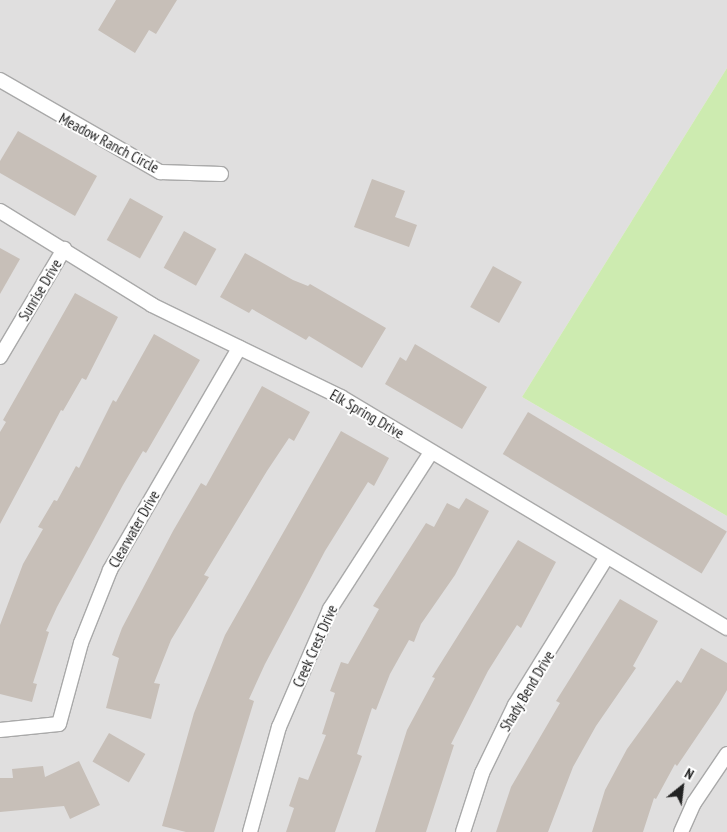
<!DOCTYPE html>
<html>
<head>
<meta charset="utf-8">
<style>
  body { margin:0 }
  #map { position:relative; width:727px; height:832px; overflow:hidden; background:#f2efe9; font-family:"PT Sans Narrow",sans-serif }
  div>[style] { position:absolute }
  .residential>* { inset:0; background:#e0dfdf }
  .grass>* { inset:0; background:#cdebb0 }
  .building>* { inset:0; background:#c7bfb8; transform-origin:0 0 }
  .roads { filter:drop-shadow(1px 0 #a9a9a9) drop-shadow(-1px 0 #a9a9a9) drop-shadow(0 1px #a9a9a9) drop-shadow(0 -1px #a9a9a9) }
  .minor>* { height:14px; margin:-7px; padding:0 7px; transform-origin:7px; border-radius:7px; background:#fff }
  span { translate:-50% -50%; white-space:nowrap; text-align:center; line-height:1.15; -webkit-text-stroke:4px #fff; paint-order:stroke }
  .street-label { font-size:15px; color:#222 }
  .north { position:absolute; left:657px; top:762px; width:50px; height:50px; -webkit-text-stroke:4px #fff; paint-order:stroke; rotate:29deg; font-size:14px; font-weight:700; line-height:20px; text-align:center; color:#222 }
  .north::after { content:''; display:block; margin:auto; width:18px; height:22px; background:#222; clip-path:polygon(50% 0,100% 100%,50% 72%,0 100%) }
</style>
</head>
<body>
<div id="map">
  <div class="residential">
    <div style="clip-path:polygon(0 0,727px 0,727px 68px,522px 397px,727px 516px,727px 832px,0 832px)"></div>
  </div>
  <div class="grass">
    <div style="clip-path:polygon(727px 68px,727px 516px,522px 397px)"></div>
  </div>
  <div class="building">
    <div style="clip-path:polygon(116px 0,177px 0,156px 34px,149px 30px,135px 53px,98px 30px)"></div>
    <div style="clip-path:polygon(18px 131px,97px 176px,75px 216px,0 173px,0 161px)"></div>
    <div style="clip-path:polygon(372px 179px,405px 191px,395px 217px,417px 225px,409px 247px,354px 227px)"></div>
    <div style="left:130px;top:198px;width:38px;height:48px;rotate:29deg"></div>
    <div style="left:184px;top:231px;width:37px;height:42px;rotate:29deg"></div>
    <div style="clip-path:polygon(0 248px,20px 259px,0 294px)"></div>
    <div style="clip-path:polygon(245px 253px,293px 280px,308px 286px,310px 284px,386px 328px,362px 368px,309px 336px,306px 340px,252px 309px,249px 313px,220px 297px)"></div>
    <div style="left:493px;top:266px;width:33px;height:47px;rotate:29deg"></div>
    <div style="clip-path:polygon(75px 293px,118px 317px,86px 380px,82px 378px,63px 411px,61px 410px,0 524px,0 432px,6px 422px,3px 420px)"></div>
    <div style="clip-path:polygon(154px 334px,200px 360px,146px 453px,143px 451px,123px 485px,57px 607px,46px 631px,49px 632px,33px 683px,37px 684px,32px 702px,0 694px,0 625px,23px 564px,43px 529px,38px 527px,54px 500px,57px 501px,76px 466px,79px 468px,113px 400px,116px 402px)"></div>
    <div style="clip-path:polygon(415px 344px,487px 387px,462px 429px,385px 384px,400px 357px,406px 361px)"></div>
    <div style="clip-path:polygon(262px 386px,310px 412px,294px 441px,289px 438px,267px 471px,204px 575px,209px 577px,171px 640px,154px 683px,160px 684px,151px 719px,106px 708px,119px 658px,112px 655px,122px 628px,173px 531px,201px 483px,206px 486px)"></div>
    <div style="left:528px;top:412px;width:232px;height:49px;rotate:31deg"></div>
    <div style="clip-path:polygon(341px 431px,389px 458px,374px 486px,368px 482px,325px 551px,265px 664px,249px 699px,254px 701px,214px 832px,186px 832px,162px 826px,194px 713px,225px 635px)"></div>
    <div style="clip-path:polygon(466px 498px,489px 511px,455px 575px,421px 624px,414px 642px,409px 640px,390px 674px,376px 710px,372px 708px,357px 754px,362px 756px,335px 832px,286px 832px,294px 808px,289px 806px,299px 777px,308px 780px,326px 735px,322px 734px,335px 693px,330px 691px,341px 662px,348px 664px,379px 609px,373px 606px,426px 523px,434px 527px,447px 503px,459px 509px)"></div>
    <div style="clip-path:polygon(518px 540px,556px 562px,521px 628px,517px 625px,488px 671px,451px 744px,454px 745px,426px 832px,375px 832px,407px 730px,435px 678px,432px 677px)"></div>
    <div style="clip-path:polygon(620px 599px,658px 621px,633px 666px,636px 668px,596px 726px,573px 767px,548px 832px,496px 832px,511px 787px,560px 703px,556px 701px)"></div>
    <div style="clip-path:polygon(701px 648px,727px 663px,727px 690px,719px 704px,677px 766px,675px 764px,656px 799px,654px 798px,643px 832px,592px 832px,605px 790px,627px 749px,677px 680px,681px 683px)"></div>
    <div style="left:109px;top:733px;width:42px;height:33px;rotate:30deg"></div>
    <div style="clip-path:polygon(79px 761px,100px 805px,70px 819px,64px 806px,0 812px,0 778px,13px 778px,12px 769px,43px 766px,45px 777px)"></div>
  </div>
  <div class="roads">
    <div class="minor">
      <div style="left:0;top:80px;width:185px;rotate:29.9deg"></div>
      <div style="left:160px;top:172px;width:61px;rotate:1.9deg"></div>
      <div style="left:0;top:211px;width:179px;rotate:31.7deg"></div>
      <div style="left:152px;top:305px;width:210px;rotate:26deg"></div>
      <div style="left:341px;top:397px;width:450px;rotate:30.9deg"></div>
      <div style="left:0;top:357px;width:126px;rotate:-59.3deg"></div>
      <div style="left:0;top:730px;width:59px;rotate:-5.8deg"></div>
      <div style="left:59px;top:724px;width:84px;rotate:-74.8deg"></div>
      <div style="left:81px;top:643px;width:79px;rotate:-68.3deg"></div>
      <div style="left:110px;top:570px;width:257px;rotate:-59.8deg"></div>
      <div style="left:250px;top:832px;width:109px;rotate:-74.6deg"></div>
      <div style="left:279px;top:727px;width:129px;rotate:-66.6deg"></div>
      <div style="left:330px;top:609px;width:187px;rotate:-57.2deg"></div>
      <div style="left:463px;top:832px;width:62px;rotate:-72.1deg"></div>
      <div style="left:482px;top:773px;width:76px;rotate:-64.1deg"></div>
      <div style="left:515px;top:705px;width:173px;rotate:-58.2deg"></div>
      <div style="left:681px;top:832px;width:32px;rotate:-66deg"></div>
      <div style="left:694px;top:803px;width:59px;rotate:-56deg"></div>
    </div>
  </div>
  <div class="street-label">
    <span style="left:109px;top:143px;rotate:28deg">Meadow Ranch Circle</span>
    <span style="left:40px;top:290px;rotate:-59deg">Sunrise Drive</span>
    <span style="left:367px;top:414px;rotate:30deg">Elk Spring Drive</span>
    <span style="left:134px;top:529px;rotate:-60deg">Clearwater Drive</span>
    <span style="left:315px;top:646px;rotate:-66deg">Creek Crest Drive</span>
    <span style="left:527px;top:691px;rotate:-59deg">Shady Bend Drive</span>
  </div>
  <div class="north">N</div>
</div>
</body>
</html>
